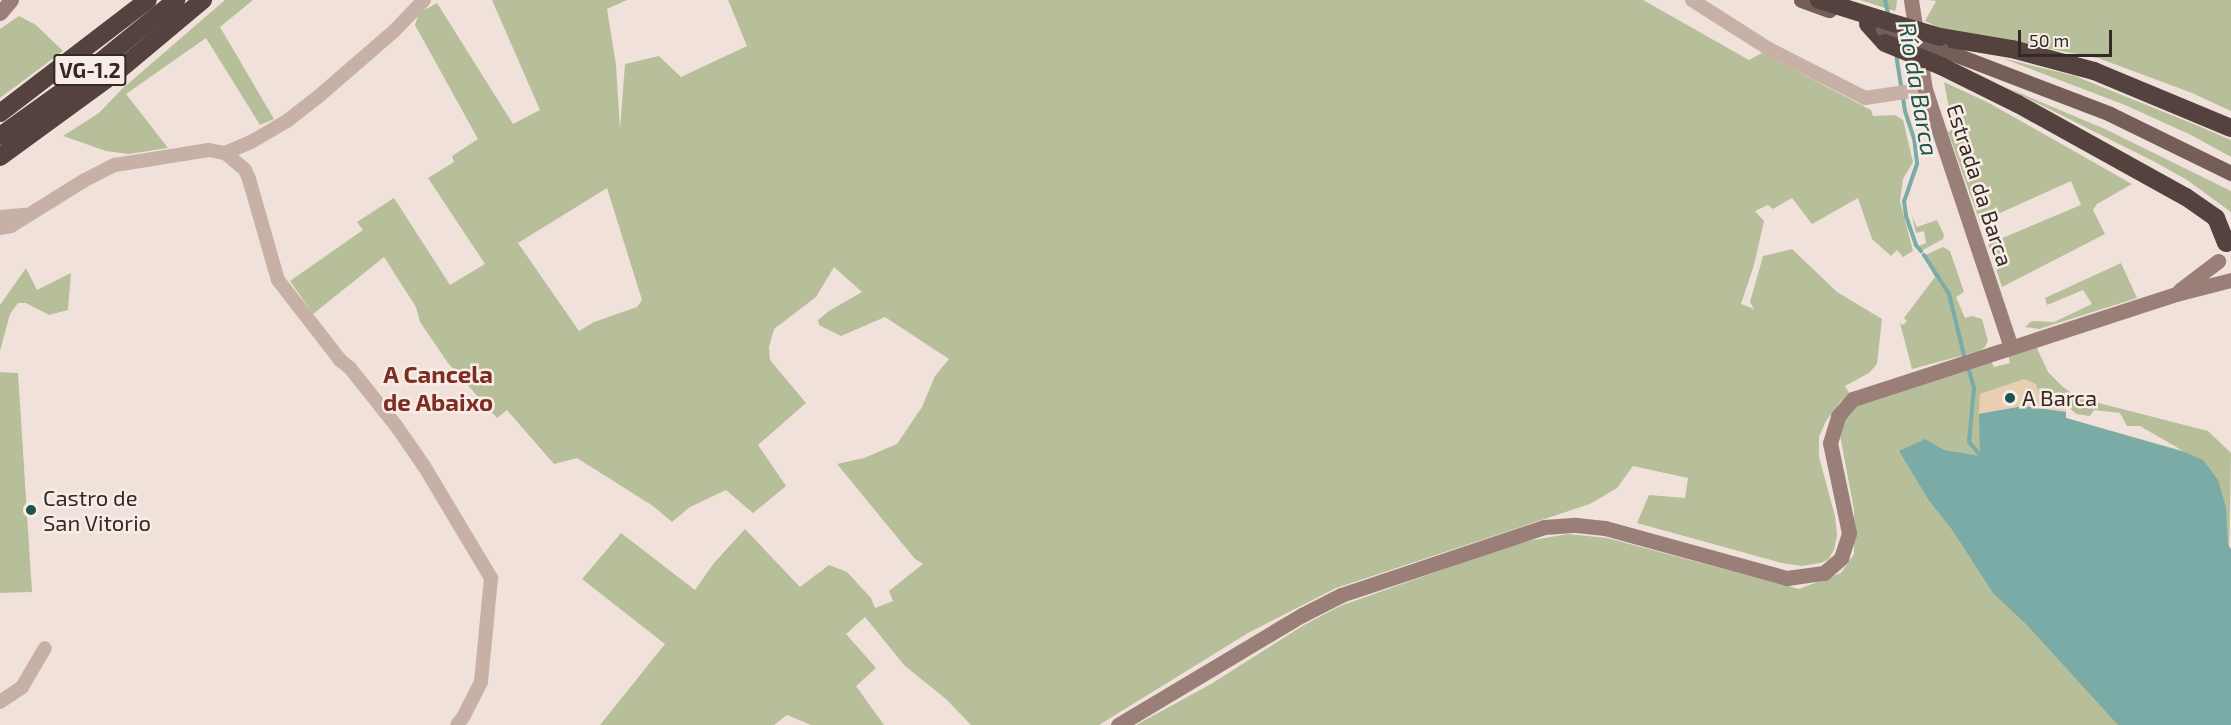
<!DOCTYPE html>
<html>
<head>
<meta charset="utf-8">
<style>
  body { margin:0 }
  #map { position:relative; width:2231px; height:725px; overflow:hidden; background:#f0e2da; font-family:"Exo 2",sans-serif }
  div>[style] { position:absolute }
  .green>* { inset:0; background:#b7be9a }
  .sand>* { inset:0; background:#eaceb1 }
  .water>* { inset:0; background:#7aaba6 }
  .stream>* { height:4px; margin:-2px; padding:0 2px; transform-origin:2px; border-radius:2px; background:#7aaba6 }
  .street>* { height:14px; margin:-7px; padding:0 7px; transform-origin:7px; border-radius:7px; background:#c7b0a6 }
  .secondary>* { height:15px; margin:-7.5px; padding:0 7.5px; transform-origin:7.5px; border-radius:7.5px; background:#9a7f78 }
  .primary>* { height:15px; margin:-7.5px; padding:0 7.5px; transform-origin:7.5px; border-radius:7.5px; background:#755e58 }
  .highway>* { height:18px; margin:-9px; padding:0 9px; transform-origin:9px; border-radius:9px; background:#54423e }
  .primary-bridge>* { height:15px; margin:-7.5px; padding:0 7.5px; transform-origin:7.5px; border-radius:7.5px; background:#755e58 }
  .highway-bridge>* { height:18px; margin:-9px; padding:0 9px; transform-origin:9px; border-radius:9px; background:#54423e }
  .dots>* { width:16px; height:16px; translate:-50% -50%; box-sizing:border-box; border:3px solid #f8ede5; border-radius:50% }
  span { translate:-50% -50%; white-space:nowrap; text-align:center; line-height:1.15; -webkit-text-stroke:5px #f8ede5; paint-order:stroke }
  .shield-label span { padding:2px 4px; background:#f8ede5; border:2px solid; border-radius:4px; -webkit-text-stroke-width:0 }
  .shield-label { font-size:21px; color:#342927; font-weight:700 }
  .street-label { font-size:22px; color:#342927 }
  .poi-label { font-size:22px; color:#342927 }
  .left { translate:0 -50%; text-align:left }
  .water-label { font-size:24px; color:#1f534e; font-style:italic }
  .neighbourhood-label { font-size:24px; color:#7e2c24; font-weight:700 }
  .scale { position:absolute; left:2018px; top:30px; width:94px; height:27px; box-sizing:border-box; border:3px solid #342927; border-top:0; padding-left:8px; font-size:18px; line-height:21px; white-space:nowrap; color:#342927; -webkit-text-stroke:4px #f8ede5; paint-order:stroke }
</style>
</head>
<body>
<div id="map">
  <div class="green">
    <div style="clip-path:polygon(225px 0,253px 0,220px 27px,274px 119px,260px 125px,206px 38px,126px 94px,168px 148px,129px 154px,106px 151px,63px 136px,99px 113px,122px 89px)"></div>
    <div style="clip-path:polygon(evenodd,492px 0,627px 0,607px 9px,616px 65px,620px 129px,625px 64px,659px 56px,681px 77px,747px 46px,728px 0,1643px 0,1749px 60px,1762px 53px,1871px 110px,1873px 116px,1895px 115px,1903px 120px,1913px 162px,1903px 179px,1900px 201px,1913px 251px,1903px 257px,1897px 250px,1891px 256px,1872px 239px,1858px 198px,1812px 224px,1792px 198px,1773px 209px,1768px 205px,1755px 211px,1764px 221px,1754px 265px,1741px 304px,1754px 309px,1750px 302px,1763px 256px,1792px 249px,1837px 292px,1882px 319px,1877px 364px,1869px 373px,1845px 386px,1850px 394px,1840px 402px,1826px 421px,1819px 437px,1819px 457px,1835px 516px,1837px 535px,1834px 550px,1828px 560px,1820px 563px,1802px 566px,1782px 563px,1637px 523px,1649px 495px,1685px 498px,1688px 478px,1633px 466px,1617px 488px,1590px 504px,1336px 588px,1248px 633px,1099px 725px,971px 725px,946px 699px,905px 666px,865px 617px,846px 634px,876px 668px,856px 686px,884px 725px,811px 725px,787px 715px,774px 725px,600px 725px,665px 644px,582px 579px,621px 533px,695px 590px,714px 563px,745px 529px,800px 587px,829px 565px,847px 572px,871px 598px,875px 608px,893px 601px,889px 591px,923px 564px,915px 559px,837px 464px,864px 458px,897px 444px,922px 407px,935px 376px,949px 359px,885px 317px,841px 336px,819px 325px,818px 320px,829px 311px,862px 292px,834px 267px,816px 297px,774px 329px,769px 347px,770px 360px,806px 403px,758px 445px,786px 486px,753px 513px,726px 490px,690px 507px,672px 522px,653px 506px,577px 458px,554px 464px,507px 410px,497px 418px,448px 363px,420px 322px,416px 307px,384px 257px,313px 314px,290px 281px,363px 230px,357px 222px,394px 198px,450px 285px,485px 264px,428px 178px,454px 162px,452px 156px,478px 139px,415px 25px,419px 13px,437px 3px,513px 124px,540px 110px,492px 0,607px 188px,642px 300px,637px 307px,594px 322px,579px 331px,518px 243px,607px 188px)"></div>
    <div style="clip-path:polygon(1860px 0,1897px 0,1896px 8px,1895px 11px)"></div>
    <div style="clip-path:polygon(1927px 0,2231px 0,2231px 111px,2192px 93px,2098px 58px,1940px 28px,1925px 21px,1936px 1px)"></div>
    <div style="clip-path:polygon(19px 16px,36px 25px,63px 51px,0 98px,0 29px)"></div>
    <div style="clip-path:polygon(2002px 58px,2075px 76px,2196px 125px,2231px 140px,2231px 157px,2191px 135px,2125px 105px)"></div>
    <div style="clip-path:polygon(1944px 82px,1989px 103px,2132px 184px,2097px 204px,2093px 210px,2105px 234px,2002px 287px,1988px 244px,2081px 205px,2071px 181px,1980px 222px,1948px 132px,1953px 129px)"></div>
    <div style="clip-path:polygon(2003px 86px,2105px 129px,2231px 191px,2231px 212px,2187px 180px,2155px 162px)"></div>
    <div style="clip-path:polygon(1912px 216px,1917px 227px,1937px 220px,1944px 235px,1943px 239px,1923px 250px,1919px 246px,1926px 243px,1924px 231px,1916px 233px)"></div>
    <div style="clip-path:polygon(1943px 247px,1950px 251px,1964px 292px,1956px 297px,1965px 318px,1972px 316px,1982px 319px,1988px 341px,1985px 347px,1979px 351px,1912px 369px,1900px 323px,1903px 325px,1907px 321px,1904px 318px,1935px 277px,1923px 256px)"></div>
    <div style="clip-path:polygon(2121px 263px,2137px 298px,2039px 329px,2025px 327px,2032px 321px,2054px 322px,2092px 304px,2083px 290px,2047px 305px,2045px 298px)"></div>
    <div style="clip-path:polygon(26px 268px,37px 290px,71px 273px,68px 310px,49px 315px,26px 303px,18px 303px,10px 314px,0 351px,0 305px)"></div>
    <div style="clip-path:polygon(evenodd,2036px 346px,2048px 372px,2063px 387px,2079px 398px,2208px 431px,2231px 453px,2226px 725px,1136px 725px,1211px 684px,1304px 625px,1340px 606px,1521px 542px,1568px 534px,1607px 538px,1799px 589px,1841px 573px,1854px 554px,1854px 510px,1840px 435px,1844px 421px,1854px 409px,1863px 402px,1990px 359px,1994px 367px,2010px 363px,2008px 353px,2036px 346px,2000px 388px,2041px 402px,2064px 403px,2076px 414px,2090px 416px,2094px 410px,2120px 413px,2127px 426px,2140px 426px,2183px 451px,2066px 418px,2066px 412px,2023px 406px,2003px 411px,1981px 394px,2000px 388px)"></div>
    <div style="clip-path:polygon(0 372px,18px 373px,32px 592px,0 593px)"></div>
  </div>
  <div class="sand">
    <div style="clip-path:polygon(2024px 379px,2036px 384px,2042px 402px,2064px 403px,2067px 407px,2066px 412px,2023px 406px,1979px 414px,1980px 394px)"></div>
  </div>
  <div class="water">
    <div style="clip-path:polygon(2023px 406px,2066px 412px,2066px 418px,2187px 453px,2203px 460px,2218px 480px,2226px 507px,2228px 545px,2231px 549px,2231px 725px,2118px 725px,2027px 625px,1993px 593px,1953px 531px,1928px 499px,1899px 451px,1925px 439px,1944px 450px,1980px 456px,1979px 414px)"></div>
  </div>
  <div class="stream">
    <div style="left:1885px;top:0;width:17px;rotate:77deg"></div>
    <div style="left:1896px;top:54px;width:58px;rotate:81deg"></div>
    <div style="left:1905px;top:111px;width:28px;rotate:72deg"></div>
    <div style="left:1914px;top:138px;width:26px;rotate:83deg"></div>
    <div style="left:1917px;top:164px;width:39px;rotate:109deg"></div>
    <div style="left:1904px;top:201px;width:15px;rotate:82deg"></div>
    <div style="left:1906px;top:216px;width:31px;rotate:71deg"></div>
    <div style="left:1916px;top:245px;width:8px;rotate:50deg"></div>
    <div style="left:1924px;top:255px;width:46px;rotate:57.3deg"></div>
    <div style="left:1949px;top:294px;width:63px;rotate:76.2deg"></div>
    <div style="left:1968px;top:367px;width:22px;rotate:74deg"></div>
    <div style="left:1974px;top:388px;width:54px;rotate:95.3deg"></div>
    <div style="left:1969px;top:442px;width:18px;rotate:49deg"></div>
  </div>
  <div class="street">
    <div style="left:1692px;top:0;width:91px;rotate:32.5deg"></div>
    <div style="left:1769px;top:49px;width:108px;rotate:27deg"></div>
    <div style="left:1865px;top:98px;width:61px;rotate:-8.5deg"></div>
    <div style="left:225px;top:153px;width:26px;rotate:40deg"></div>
    <div style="left:245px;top:170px;width:10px;rotate:66deg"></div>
    <div style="left:249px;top:179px;width:105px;rotate:74deg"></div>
    <div style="left:278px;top:280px;width:101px;rotate:52.2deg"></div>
    <div style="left:340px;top:360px;width:13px;rotate:39deg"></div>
    <div style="left:350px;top:368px;width:75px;rotate:51.5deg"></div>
    <div style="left:397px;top:427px;width:47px;rotate:55.3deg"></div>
    <div style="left:424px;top:466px;width:131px;rotate:59.1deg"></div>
    <div style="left:491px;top:578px;width:104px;rotate:95.5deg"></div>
    <div style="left:481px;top:682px;width:38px;rotate:117deg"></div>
    <div style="left:464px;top:716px;width:11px;rotate:128deg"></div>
    <div style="left:0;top:217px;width:25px;rotate:-5deg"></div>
    <div style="left:0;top:228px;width:11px;rotate:-10deg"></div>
    <div style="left:11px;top:226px;width:87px;rotate:-31.9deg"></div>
    <div style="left:85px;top:180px;width:34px;rotate:-27deg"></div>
    <div style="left:115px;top:165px;width:95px;rotate:-9.1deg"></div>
    <div style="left:209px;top:150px;width:16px;rotate:11deg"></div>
    <div style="left:225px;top:153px;width:28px;rotate:-23deg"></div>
    <div style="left:251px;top:142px;width:42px;rotate:-30.3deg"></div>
    <div style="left:287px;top:121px;width:41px;rotate:-38deg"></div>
    <div style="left:319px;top:96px;width:99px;rotate:-40.9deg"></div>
    <div style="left:394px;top:31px;width:43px;rotate:-45.9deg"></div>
    <div style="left:0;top:702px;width:27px;rotate:-34deg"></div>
    <div style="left:22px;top:687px;width:45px;rotate:-59.5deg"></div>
  </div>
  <div class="secondary">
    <div style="left:1911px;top:0;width:90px;rotate:81.1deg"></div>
    <div style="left:1925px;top:89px;width:270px;rotate:71.6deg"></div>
    <div style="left:0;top:13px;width:17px;rotate:-50deg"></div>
    <div style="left:2180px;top:290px;width:48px;rotate:-37.3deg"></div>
    <div style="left:1118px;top:725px;width:214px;rotate:-30.9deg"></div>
    <div style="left:1302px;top:615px;width:44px;rotate:-27.1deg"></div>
    <div style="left:1341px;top:595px;width:214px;rotate:-18.5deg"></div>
    <div style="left:1544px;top:527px;width:32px;rotate:-4deg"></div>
    <div style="left:1576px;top:525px;width:29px;rotate:6deg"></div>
    <div style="left:1605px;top:528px;width:189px;rotate:15.4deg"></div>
    <div style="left:1787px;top:578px;width:37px;rotate:-8deg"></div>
    <div style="left:1824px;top:573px;width:23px;rotate:-41deg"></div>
    <div style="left:1841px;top:558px;width:26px;rotate:-72deg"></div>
    <div style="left:1849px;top:533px;width:92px;rotate:-101.9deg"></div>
    <div style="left:1830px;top:443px;width:28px;rotate:-73deg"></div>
    <div style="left:1838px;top:416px;width:23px;rotate:-49deg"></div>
    <div style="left:1853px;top:399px;width:340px;rotate:-18deg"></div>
    <div style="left:2176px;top:294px;width:57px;rotate:-14.3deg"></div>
  </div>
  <div class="primary">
    <div style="left:1801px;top:0;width:30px;rotate:20deg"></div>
    <div style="left:1941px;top:49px;width:181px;rotate:21deg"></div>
    <div style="left:2110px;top:114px;width:135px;rotate:26deg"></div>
  </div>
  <div class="highway">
    <div style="left:1819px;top:0;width:67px;rotate:17.4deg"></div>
    <div style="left:1868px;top:24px;width:25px;rotate:48deg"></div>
    <div style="left:1940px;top:37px;width:73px;rotate:9.5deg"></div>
    <div style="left:2012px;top:49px;width:85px;rotate:15deg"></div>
    <div style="left:2094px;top:71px;width:148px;rotate:22.6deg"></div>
    <div style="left:1941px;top:66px;width:86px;rotate:26.3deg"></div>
    <div style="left:2018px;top:104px;width:192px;rotate:29deg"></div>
    <div style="left:2186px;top:197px;width:37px;rotate:35deg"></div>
    <div style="left:2216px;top:218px;width:27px;rotate:68deg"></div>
    <div style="left:0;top:113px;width:186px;rotate:-37.4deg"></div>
    <div style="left:0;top:136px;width:91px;rotate:-35.6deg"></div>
    <div style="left:74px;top:83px;width:132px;rotate:-39.1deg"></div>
    <div style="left:0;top:157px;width:146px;rotate:-36.1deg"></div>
    <div style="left:118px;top:71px;width:111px;rotate:-39.9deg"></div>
  </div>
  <div class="primary-bridge">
    <div style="left:1883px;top:29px;width:61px;rotate:19deg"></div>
  </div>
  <div class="highway-bridge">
    <div style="left:1883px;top:20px;width:59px;rotate:16.6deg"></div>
    <div style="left:1885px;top:43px;width:61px;rotate:22.3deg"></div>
  </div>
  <div class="dots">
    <div style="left:2010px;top:398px;background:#1f534e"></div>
    <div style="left:31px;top:510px;background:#1f534e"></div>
  </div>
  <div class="shield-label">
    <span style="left:90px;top:70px">VG-1.2</span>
  </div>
  <div class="street-label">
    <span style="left:1980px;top:185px;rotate:72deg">Estrada da Barca</span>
  </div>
  <div class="poi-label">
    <span class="left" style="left:2022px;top:398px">A Barca</span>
    <span class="left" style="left:43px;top:510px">Castro de<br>San Vitorio</span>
  </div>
  <div class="water-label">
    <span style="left:1919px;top:89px;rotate:80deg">Río da Barca</span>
  </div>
  <div class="neighbourhood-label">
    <span style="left:438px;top:388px">A Cancela<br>de Abaixo</span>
  </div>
  <div class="scale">50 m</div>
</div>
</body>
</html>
